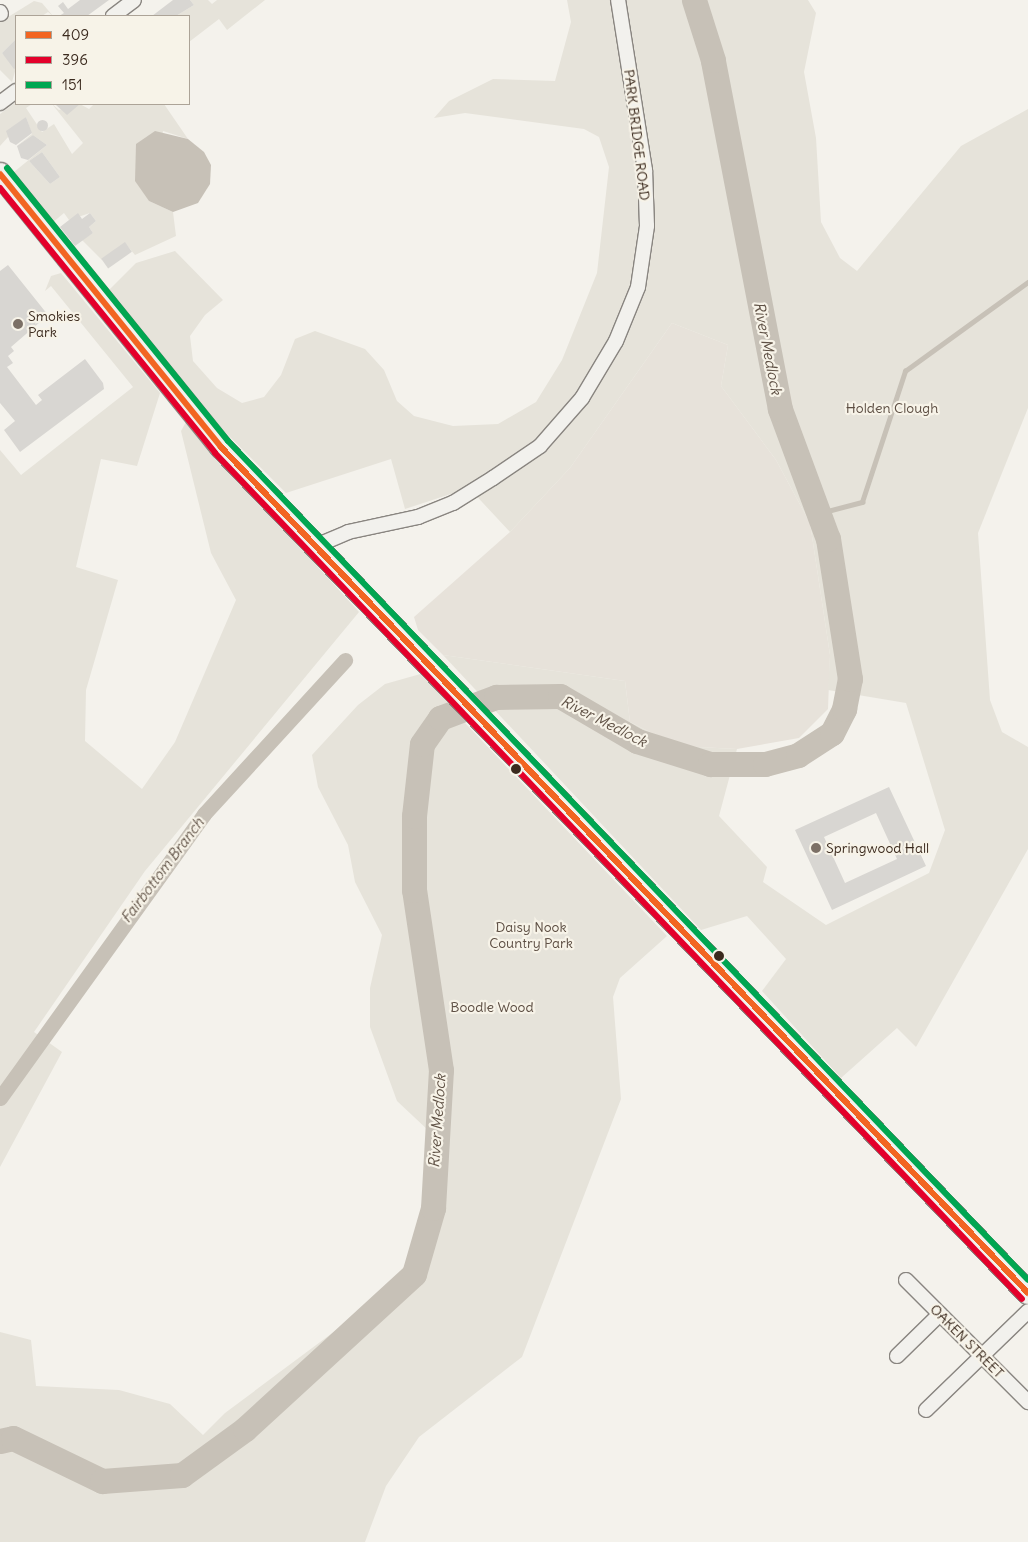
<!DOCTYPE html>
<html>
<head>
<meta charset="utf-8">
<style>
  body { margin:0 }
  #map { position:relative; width:1028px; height:1542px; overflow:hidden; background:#f4f2ec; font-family:Delius,sans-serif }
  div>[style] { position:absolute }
  .built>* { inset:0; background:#e7e2da }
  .green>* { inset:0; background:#e6e3da }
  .water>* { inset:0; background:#c7c1b7 }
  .stream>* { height:4.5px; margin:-2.25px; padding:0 2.25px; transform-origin:2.25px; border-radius:2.25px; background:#c7c1b7 }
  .canal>* { height:15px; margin:-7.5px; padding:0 7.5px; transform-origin:7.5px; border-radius:7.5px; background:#c7c1b7 }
  .river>* { height:25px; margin:-12.5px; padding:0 12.5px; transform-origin:12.5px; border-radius:12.5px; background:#c7c1b7 }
  .building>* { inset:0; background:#d8d6d2; transform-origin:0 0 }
  .round { border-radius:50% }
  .roads { filter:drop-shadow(1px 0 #898580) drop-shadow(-1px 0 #898580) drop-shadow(0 1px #898580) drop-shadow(0 -1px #898580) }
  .minor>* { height:14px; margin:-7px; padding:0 7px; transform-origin:7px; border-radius:7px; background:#f2f1ed }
  .trunk>* { height:22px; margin:-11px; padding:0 11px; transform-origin:11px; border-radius:11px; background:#f2f1ed }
  .bus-1>* { height:6px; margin:-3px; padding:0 3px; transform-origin:3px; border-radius:3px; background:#f26522 }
  .bus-2>* { height:6px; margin:-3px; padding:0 3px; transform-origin:3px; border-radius:3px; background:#e4002b }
  .bus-3>* { height:6px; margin:-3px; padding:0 3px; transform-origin:3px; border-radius:3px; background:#00a651 }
  .dots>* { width:14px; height:14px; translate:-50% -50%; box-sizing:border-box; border:2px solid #f7f3e8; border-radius:50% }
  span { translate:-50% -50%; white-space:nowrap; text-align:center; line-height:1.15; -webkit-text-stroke:4.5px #f7f3e8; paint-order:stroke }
  .street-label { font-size:14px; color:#3b2a1e }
  .poi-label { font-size:14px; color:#3b2a1e }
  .left { translate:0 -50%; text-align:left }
  .park-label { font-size:14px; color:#5b4c41 }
  .water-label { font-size:15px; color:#5f5145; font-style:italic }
  .legend { position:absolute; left:15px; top:15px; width:175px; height:90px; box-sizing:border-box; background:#f7f3e8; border:1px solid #aca397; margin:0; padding:6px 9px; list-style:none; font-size:15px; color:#3b2a1e }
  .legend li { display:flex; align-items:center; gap:10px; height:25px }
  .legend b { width:25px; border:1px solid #aca397 }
</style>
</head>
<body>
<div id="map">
  <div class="built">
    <div style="clip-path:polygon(672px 323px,728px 345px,721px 386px,776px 460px,810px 523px,830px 655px,828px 709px,799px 738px,737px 749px,678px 746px,630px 722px,625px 681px,443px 655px,418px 630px,414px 617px,510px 532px,570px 468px)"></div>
  </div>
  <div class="green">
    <div style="clip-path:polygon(190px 0,208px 0,212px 4px,217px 0,265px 0,227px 30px,219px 19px,189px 42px,189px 16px,176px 16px,194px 5px)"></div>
    <div style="clip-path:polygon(567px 0,808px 0,816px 13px,804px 72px,816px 138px,821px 222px,840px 258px,857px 271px,961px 146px,1028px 109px,1028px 408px,978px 533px,990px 700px,1002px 732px,1028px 747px,1028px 849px,916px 1047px,897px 1028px,841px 1078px,762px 991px,786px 959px,747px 916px,701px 930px,443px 655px,625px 681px,630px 722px,678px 746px,737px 749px,719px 816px,767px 867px,763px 882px,826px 925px,929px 873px,945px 830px,906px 703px,828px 690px,830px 655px,810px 523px,776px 460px,721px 386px,728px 345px,672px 323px,570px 468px,510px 532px,469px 488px,405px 509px,391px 459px,286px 493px,196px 403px,107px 292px,136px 263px,175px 251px,223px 300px,205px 315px,190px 336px,193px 361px,217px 388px,242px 403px,264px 397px,281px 375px,295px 339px,315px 331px,365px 349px,384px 370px,397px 401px,414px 416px,453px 426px,498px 424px,536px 402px,562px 360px,597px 273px,609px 167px,599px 137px,584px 129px,465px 113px,434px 118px,449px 101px,493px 79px,555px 81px,571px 22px)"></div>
    <div style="clip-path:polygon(34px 1px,42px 3px,53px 16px,48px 12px,42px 16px,16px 16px,16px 39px,2px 53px,16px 68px,12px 82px,0 70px,0 22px)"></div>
    <div style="clip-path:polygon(evenodd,16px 102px,32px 104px,26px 108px,42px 132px,54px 124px,72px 154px,83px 143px,52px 104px,59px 110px,80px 104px,89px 109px,94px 104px,164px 104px,188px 139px,163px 131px,149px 201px,173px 212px,176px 236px,135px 255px,125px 243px,102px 260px,82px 240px,93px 233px,89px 227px,96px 221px,90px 213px,69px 220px,64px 213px,52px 223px,14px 172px,47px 145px,33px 135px,17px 146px,32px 134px,26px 117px,0 146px,0 114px,16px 102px,42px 152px,60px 177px,50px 184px,29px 161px,42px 152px)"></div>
    <div style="clip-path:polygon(61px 273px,160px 393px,137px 466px,101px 459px,76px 567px,118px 580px,86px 690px,85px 741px,142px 789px,175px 742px,236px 600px,211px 553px,181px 431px,186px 422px,359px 612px,145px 871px,34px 1032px,62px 1052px,0 1167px,0 450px,21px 475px,133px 387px,51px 286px,45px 291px,51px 276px)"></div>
    <div style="clip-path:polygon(424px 673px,466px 724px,667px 936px,620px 978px,613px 997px,621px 1099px,522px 1357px,419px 1437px,386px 1486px,365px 1542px,0 1542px,0 1332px,31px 1340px,36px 1386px,119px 1390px,170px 1404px,203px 1435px,225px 1413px,347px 1322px,361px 1335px,427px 1273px,443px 1206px,446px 1147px,397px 1101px,370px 1027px,370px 988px,382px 935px,355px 882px,348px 845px,318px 787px,312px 755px,358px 705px,385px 684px)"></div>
  </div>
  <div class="water">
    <div style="clip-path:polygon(155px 131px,188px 139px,204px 152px,211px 165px,210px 184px,198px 203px,173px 212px,149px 201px,135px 181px,136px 144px)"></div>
  </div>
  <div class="stream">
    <div style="left:816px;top:514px;width:48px;rotate:-14.6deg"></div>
    <div style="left:862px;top:502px;width:138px;rotate:-71.8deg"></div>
    <div style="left:905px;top:371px;width:152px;rotate:-35.9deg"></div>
  </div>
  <div class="canal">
    <div style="left:0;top:1098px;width:350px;rotate:-54.3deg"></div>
    <div style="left:204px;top:814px;width:209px;rotate:-47.5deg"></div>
  </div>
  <div class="river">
    <div style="left:0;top:1441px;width:13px;rotate:-13deg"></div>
    <div style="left:13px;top:1438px;width:99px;rotate:25.8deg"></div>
    <div style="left:102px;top:1481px;width:80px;rotate:-4.3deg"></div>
    <div style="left:182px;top:1475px;width:78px;rotate:-36.1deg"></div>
    <div style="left:245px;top:1429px;width:229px;rotate:-42.5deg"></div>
    <div style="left:414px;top:1274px;width:69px;rotate:-73.9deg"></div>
    <div style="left:433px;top:1208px;width:138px;rotate:-86.7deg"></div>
    <div style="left:441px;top:1070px;width:182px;rotate:-98.5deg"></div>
    <div style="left:414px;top:890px;width:74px;rotate:-90deg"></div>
    <div style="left:414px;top:816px;width:72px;rotate:-83.7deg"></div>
    <div style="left:422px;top:744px;width:32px;rotate:-55deg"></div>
    <div style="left:440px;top:718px;width:60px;rotate:-20.6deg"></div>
    <div style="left:496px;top:697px;width:64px;rotate:-0.9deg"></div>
    <div style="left:560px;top:696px;width:89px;rotate:30.3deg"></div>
    <div style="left:637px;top:741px;width:77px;rotate:17.5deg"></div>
    <div style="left:710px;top:764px;width:55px"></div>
    <div style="left:765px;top:764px;width:34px;rotate:-15deg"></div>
    <div style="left:798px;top:755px;width:40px;rotate:-32.9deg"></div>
    <div style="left:832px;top:733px;width:27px;rotate:-63deg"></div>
    <div style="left:844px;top:709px;width:31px;rotate:-79deg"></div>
    <div style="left:850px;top:679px;width:142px;rotate:-98.9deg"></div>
    <div style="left:828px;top:539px;width:139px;rotate:-110.3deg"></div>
    <div style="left:780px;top:409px;width:355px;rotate:-100.9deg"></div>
    <div style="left:713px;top:60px;width:63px;rotate:-107.6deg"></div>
  </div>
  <div class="building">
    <div style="clip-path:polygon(80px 0,109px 0,87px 16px,59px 16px,64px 13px,58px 6px,63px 2px,68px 9px)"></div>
    <div style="clip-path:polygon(173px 0,190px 0,194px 5px,176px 16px,152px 16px)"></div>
    <div style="clip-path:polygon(16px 39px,16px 68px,14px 69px,2px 53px)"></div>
    <div style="clip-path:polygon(80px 104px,67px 115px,56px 105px,57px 104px)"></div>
    <div style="clip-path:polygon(26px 117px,32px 133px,16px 145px,10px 142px,6px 131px)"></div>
    <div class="round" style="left:36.5px;top:119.5px;width:11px;height:11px"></div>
    <div style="clip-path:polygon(33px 135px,47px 145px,28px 160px,21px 158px,17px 146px)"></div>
    <div style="clip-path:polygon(42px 152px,60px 177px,50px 184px,29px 161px)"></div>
    <div style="clip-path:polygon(78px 213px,82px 219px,90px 213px,96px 221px,89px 227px,93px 233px,75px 246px,60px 227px)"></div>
    <div style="left:125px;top:242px;width:12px;height:29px;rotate:55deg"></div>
    <div style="clip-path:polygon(8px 265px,48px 315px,11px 347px,14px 351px,8px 356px,13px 363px,7px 367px,36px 405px,42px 400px,38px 395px,85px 359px,103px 383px,104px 389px,20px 452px,4px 430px,15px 421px,0 403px,0 271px)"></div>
    <div style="clip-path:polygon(evenodd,889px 787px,926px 866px,832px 910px,795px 830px,889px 787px,876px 813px,897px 859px,845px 883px,824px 837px,876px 813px)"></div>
  </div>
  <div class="roads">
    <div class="minor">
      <div style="left:0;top:12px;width:2px;rotate:63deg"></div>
      <div style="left:113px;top:16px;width:26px;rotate:-37deg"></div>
      <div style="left:0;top:103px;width:20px;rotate:-37deg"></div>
      <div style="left:318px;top:545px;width:33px;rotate:-23deg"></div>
      <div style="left:348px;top:532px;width:72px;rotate:-12.1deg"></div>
      <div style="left:418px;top:517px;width:38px;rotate:-22deg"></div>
      <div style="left:453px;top:503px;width:47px;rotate:-32deg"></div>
      <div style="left:493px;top:478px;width:57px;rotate:-34.2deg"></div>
      <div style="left:540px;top:446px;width:64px;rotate:-48.8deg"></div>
      <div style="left:582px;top:398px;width:66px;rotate:-59.2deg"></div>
      <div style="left:616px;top:341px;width:58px;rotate:-67.8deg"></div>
      <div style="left:638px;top:287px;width:62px;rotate:-81.6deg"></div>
      <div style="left:647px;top:226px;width:56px;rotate:-92deg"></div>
      <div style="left:645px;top:170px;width:172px;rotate:-99deg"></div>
      <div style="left:906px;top:1280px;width:173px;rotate:45deg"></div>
      <div style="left:897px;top:1356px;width:60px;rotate:-44.3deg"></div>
      <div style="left:926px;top:1410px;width:142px;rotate:-44.1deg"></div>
    </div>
    <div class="trunk">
      <div style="left:0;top:174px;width:351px;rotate:51deg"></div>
      <div style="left:221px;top:447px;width:1169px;rotate:46.35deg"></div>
    </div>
  </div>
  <div class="bus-1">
    <div style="left:0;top:174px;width:351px;rotate:51deg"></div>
    <div style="left:221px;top:447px;width:1169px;rotate:46.35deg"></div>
  </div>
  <div class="bus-2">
    <div style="left:0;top:188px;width:341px;rotate:50.9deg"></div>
    <div style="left:215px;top:453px;width:1169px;rotate:46.35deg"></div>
  </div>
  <div class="bus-3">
    <div style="left:7px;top:168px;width:351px;rotate:51deg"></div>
    <div style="left:228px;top:441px;width:1159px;rotate:46.36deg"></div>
  </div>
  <div class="dots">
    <div style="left:18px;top:324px;background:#7c7066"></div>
    <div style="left:516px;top:769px;background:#3b2a1e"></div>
    <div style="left:816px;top:848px;background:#7c7066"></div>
    <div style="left:719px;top:956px;background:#3b2a1e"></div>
  </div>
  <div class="street-label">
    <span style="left:637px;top:135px;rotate:83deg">PARK BRIDGE ROAD</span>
    <span style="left:967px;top:1341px;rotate:45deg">OAKEN STREET</span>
  </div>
  <div class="poi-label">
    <span class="left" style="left:28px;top:324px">Smokies<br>Park</span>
    <span class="left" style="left:826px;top:848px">Springwood Hall</span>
  </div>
  <div class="park-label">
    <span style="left:892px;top:408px">Holden Clough</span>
    <span style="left:531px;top:935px">Daisy Nook<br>Country Park</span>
    <span style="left:492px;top:1007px">Boodle Wood</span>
  </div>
  <div class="water-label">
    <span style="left:768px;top:348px;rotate:79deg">River Medlock</span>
    <span style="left:604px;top:721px;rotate:27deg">River Medlock</span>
    <span style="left:162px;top:870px;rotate:-53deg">Fairbottom Branch</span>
    <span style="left:437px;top:1121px;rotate:-86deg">River Medlock</span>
  </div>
  <ul class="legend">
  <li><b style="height:6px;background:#f26522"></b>409</li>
  <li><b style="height:6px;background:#e4002b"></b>396</li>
  <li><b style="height:6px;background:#00a651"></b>151</li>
  </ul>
</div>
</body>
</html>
